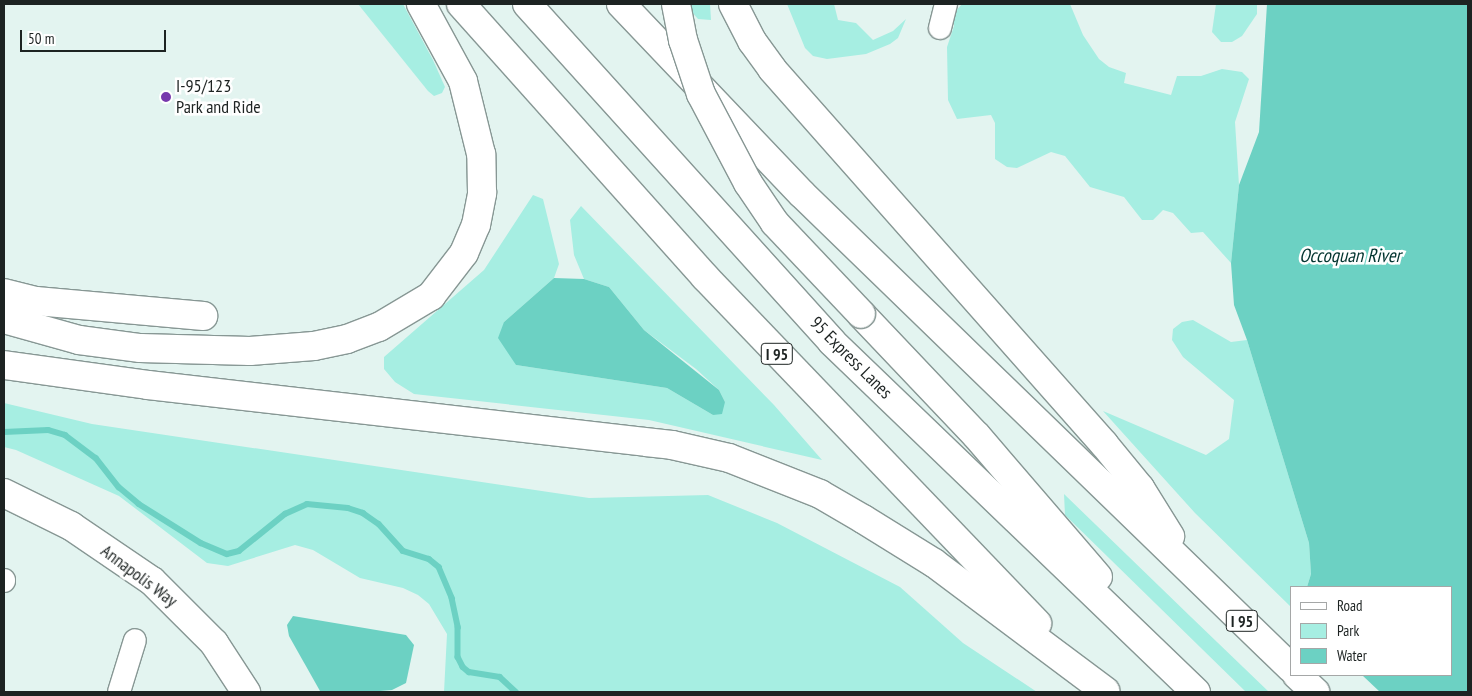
<!DOCTYPE html>
<html>
<head>
<meta charset="utf-8">
<style>
  body { margin:0 }
  #map { position:relative; width:1472px; height:696px; overflow:hidden; background:#e3f4f0; font-family:"PT Sans Narrow",sans-serif }
  div>[style] { position:absolute }
  .green>* { inset:0; background:#a6eee2 }
  .water>* { inset:0; background:#6cd1c3 }
  .pier>* { inset:0; background:#e3f4f0 }
  .stream>* { height:5.5px; margin:-2.75px; padding:0 2.75px; transform-origin:2.75px; border-radius:2.75px; background:#6cd1c3 }
  .roads { filter:drop-shadow(1px 0 #879794) drop-shadow(-1px 0 #879794) drop-shadow(0 1px #879794) drop-shadow(0 -1px #879794) }
  .street>* { height:22px; margin:-11px; padding:0 11px; transform-origin:11px; border-radius:11px; background:#fff }
  .secondary>* { height:28px; margin:-14px; padding:0 14px; transform-origin:14px; border-radius:14px; background:#fff }
  .highway>* { height:28px; margin:-14px; padding:0 14px; transform-origin:14px; border-radius:14px; background:#fff }
  .bridges { filter:drop-shadow(1px 0 #879794) drop-shadow(-1px 0 #879794) drop-shadow(0 1px #879794) drop-shadow(0 -1px #879794) }
  .highway-bridge>* { height:28px; margin:-14px; padding:0 14px; transform-origin:14px; border-radius:14px; background:#fff }
  .dots>* { width:14px; height:14px; translate:-50% -50%; box-sizing:border-box; border:2px solid #fff; border-radius:50% }
  span { translate:-50% -50%; white-space:nowrap; text-align:center; line-height:1.15; -webkit-text-stroke:5px #fff; paint-order:stroke }
  .shield-label span { padding:1px 4px; background:#fff; border:1px solid; border-radius:4px; -webkit-text-stroke-width:0 }
  .shield-label { font-size:16px; color:#1d2322; font-weight:700 }
  .poi-label { font-size:18px; color:#1d2322 }
  .left { translate:0 -50%; text-align:left }
  .street-label { font-size:18px; color:#1d2322 }
  .water-label { font-size:19px; color:#033530; font-style:italic }
  .frame { position:absolute; inset:0; border:5px solid #1d2322; pointer-events:none }
  .legend { position:absolute; left:1290px; top:586px; width:162px; height:90px; box-sizing:border-box; background:#fff; border:1px solid #a5a7a7; margin:0; padding:6px 9px; list-style:none; font-size:15px; color:#1d2322 }
  .legend li { display:flex; align-items:center; gap:10px; height:25px }
  .legend b { width:25px; border:1px solid #a5a7a7 }
  .scale { position:absolute; left:20px; top:30px; width:146px; height:22px; box-sizing:border-box; border:2px solid #1d2322; border-top:0; padding-left:6px; font-size:15px; line-height:18px; white-space:nowrap; color:#1d2322; -webkit-text-stroke:4px #fff; paint-order:stroke }
</style>
</head>
<body>
<div id="map">
  <div class="green">
    <div style="clip-path:polygon(358px 4px,403px 4px,433px 60px,445px 87px,442px 93px,434px 96px,428px 91px)"></div>
    <div style="clip-path:polygon(685px 4px,710px 4px,711px 20px,698px 19px)"></div>
    <div style="clip-path:polygon(787px 4px,834px 4px,838px 20px,856px 23px,873px 40px,893px 31px,906px 19px,898px 38px,890px 44px,866px 54px,827px 59px,813px 56px,805px 48px)"></div>
    <div style="clip-path:polygon(962px 4px,1070px 4px,1083px 35px,1099px 59px,1109px 67px,1126px 73px,1124px 83px,1171px 95px,1177px 76px,1201px 76px,1222px 69px,1242px 72px,1249px 79px,1235px 122px,1239px 185px,1231px 263px,1203px 232px,1191px 233px,1173px 213px,1163px 210px,1153px 220px,1142px 220px,1124px 197px,1090px 187px,1065px 156px,1051px 152px,1017px 168px,1007px 167px,995px 159px,995px 123px,991px 115px,957px 119px,948px 100px,947px 47px,954px 26px,954px 13px)"></div>
    <div style="clip-path:polygon(1216px 4px,1257px 4px,1257px 14px,1242px 36px,1232px 42px,1221px 42px,1212px 32px)"></div>
    <div style="clip-path:polygon(533px 195px,543px 199px,559px 264px,554px 278px,504px 322px,516px 365px,667px 388px,713px 415px,725px 402px,719px 390px,696px 369px,644px 330px,609px 287px,584px 279px,574px 255px,570px 220px,581px 206px,774px 405px,822px 460px,649px 420px,414px 394px,395px 382px,384px 369px,384px 357px,484px 270px)"></div>
    <div style="clip-path:polygon(1193px 320px,1231px 342px,1247px 340px,1309px 543px,1311px 574px,1307px 587px,1291px 587px,1291px 607px,1195px 513px,1103px 411px,1206px 455px,1229px 439px,1234px 400px,1183px 357px,1172px 340px,1173px 329px,1182px 322px)"></div>
    <div style="clip-path:polygon(4px 403px,92px 424px,589px 498px,708px 495px,777px 523px,900px 587px,963px 643px,1037px 692px,444px 692px,447px 634px,429px 604px,418px 595px,403px 588px,360px 578px,313px 550px,295px 545px,228px 566px,207px 563px,119px 496px,16px 450px,4px 447px)"></div>
    <div style="clip-path:polygon(1064px 494px,1191px 617px,1269px 692px,1246px 692px,1065px 515px)"></div>
  </div>
  <div class="water">
    <div style="clip-path:polygon(1267px 4px,1468px 4px,1468px 692px,1288px 692px,1291px 675px,1451px 675px,1451px 587px,1307px 587px,1311px 574px,1309px 543px,1247px 340px,1234px 305px,1231px 263px,1239px 185px,1259px 132px)"></div>
    <div style="clip-path:polygon(554px 278px,584px 279px,609px 287px,644px 330px,719px 390px,725px 402px,722px 414px,713px 415px,667px 388px,516px 365px,498px 338px,504px 322px)"></div>
    <div style="clip-path:polygon(293px 616px,406px 635px,414px 645px,406px 683px,392px 690px,368px 692px,320px 691px,289px 636px,287px 625px)"></div>
  </div>
  <div class="pier">
    <div style="clip-path:polygon(1289px 674px,1362px 675px,1380px 692px,1286px 692px)"></div>
  </div>
  <div class="stream">
    <div style="left:4px;top:432px;width:44px;rotate:-2.6deg"></div>
    <div style="left:48px;top:430px;width:18px;rotate:16deg"></div>
    <div style="left:65px;top:435px;width:39px;rotate:37deg"></div>
    <div style="left:96px;top:458px;width:37px;rotate:52deg"></div>
    <div style="left:119px;top:487px;width:26px;rotate:40deg"></div>
    <div style="left:139px;top:504px;width:73px;rotate:32.2deg"></div>
    <div style="left:201px;top:543px;width:28px;rotate:23deg"></div>
    <div style="left:227px;top:554px;width:12px;rotate:-14deg"></div>
    <div style="left:239px;top:551px;width:59px;rotate:-38.8deg"></div>
    <div style="left:285px;top:514px;width:24px;rotate:-24deg"></div>
    <div style="left:307px;top:504px;width:41px;rotate:5.6deg"></div>
    <div style="left:348px;top:508px;width:16px;rotate:18deg"></div>
    <div style="left:363px;top:513px;width:19px;rotate:35deg"></div>
    <div style="left:379px;top:524px;width:36px;rotate:48deg"></div>
    <div style="left:403px;top:551px;width:27px;rotate:17deg"></div>
    <div style="left:429px;top:559px;width:13px;rotate:39deg"></div>
    <div style="left:439px;top:567px;width:34px;rotate:67deg"></div>
    <div style="left:452px;top:598px;width:30px;rotate:78deg"></div>
    <div style="left:458px;top:627px;width:30px;rotate:90deg"></div>
    <div style="left:458px;top:657px;width:11px;rotate:63deg"></div>
    <div style="left:463px;top:667px;width:8px;rotate:40deg"></div>
    <div style="left:469px;top:672px;width:31px;rotate:9deg"></div>
    <div style="left:500px;top:677px;width:22px;rotate:43deg"></div>
  </div>
  <div class="roads">
    <div class="street">
      <div style="left:940px;top:28px;width:25px;rotate:-76deg"></div>
      <div style="left:4px;top:580px;width:1px;rotate:90deg"></div>
      <div style="left:119px;top:692px;width:54px;rotate:-72.9deg"></div>
    </div>
    <div class="secondary">
      <div style="left:4px;top:493px;width:75px;rotate:26.2deg"></div>
      <div style="left:71px;top:526px;width:98px;rotate:34.2deg"></div>
      <div style="left:152px;top:581px;width:88px;rotate:45deg"></div>
      <div style="left:214px;top:643px;width:59px;rotate:56.9deg"></div>
    </div>
    <div class="highway">
      <div style="left:461px;top:4px;width:366px;rotate:48.2deg"></div>
      <div style="left:705px;top:277px;width:480px;rotate:46.2deg"></div>
      <div style="left:527px;top:4px;width:455px;rotate:47.9deg"></div>
      <div style="left:832px;top:342px;width:505px;rotate:43.88deg"></div>
      <div style="left:621px;top:4px;width:262px;rotate:46.4deg"></div>
      <div style="left:802px;top:194px;width:681px;rotate:44.11deg"></div>
      <div style="left:733px;top:4px;width:42px;rotate:62.8deg"></div>
      <div style="left:752px;top:41px;width:34px;rotate:54deg"></div>
      <div style="left:772px;top:69px;width:501px;rotate:48.48deg"></div>
      <div style="left:1104px;top:444px;width:57px;rotate:50.7deg"></div>
      <div style="left:1140px;top:488px;width:57px;rotate:58deg"></div>
      <div style="left:4px;top:293px;width:33px;rotate:14deg"></div>
      <div style="left:36px;top:301px;width:168px;rotate:5.1deg"></div>
      <div style="left:861px;top:314px;width:167px;rotate:46.5deg"></div>
      <div style="left:976px;top:435px;width:187px;rotate:49.3deg"></div>
      <div style="left:4px;top:319px;width:78px;rotate:15.6deg"></div>
      <div style="left:79px;top:340px;width:62px;rotate:7.5deg"></div>
      <div style="left:140px;top:348px;width:110px;rotate:1.6deg"></div>
      <div style="left:250px;top:351px;width:64px;rotate:-4.5deg"></div>
      <div style="left:314px;top:346px;width:34px;rotate:-12deg"></div>
      <div style="left:347px;top:339px;width:34px;rotate:-21deg"></div>
      <div style="left:379px;top:327px;width:61px;rotate:-30.8deg"></div>
      <div style="left:431px;top:296px;width:54px;rotate:-52.5deg"></div>
      <div style="left:464px;top:253px;width:30px;rotate:-67deg"></div>
      <div style="left:476px;top:225px;width:33px;rotate:-79deg"></div>
      <div style="left:482px;top:193px;width:39px;rotate:-91deg"></div>
      <div style="left:481px;top:154px;width:75px;rotate:-103.9deg"></div>
      <div style="left:463px;top:81px;width:88px;rotate:-118.6deg"></div>
      <div style="left:4px;top:365px;width:145px;rotate:7.9deg"></div>
      <div style="left:148px;top:385px;width:527px;rotate:6.53deg"></div>
      <div style="left:672px;top:445px;width:58px;rotate:12.8deg"></div>
      <div style="left:729px;top:458px;width:98px;rotate:21.6deg"></div>
      <div style="left:820px;top:494px;width:50px;rotate:30.2deg"></div>
      <div style="left:863px;top:519px;width:84px;rotate:31.8deg"></div>
      <div style="left:934px;top:563px;width:214px;rotate:36.8deg"></div>
      <div style="left:1297px;top:675px;width:25px;rotate:43deg"></div>
    </div>
  </div>
  <div class="bridges">
    <div class="highway-bridge">
      <div style="left:676px;top:4px;width:37px;rotate:79deg"></div>
      <div style="left:683px;top:40px;width:57px;rotate:71.6deg"></div>
      <div style="left:701px;top:94px;width:101px;rotate:62.2deg"></div>
      <div style="left:748px;top:183px;width:48px;rotate:56deg"></div>
      <div style="left:775px;top:223px;width:125px;rotate:46.6deg"></div>
    </div>
  </div>
  <div class="dots">
    <div style="left:166px;top:97px;background:#7738ad"></div>
  </div>
  <div class="shield-label">
    <span style="left:777px;top:354px">I 95</span>
    <span style="left:1242px;top:621px">I 95</span>
  </div>
  <div class="poi-label">
    <span class="left" style="left:176px;top:97px">I-95/123<br>Park and Ride</span>
  </div>
  <div class="street-label">
    <span style="left:851px;top:358px;rotate:45deg">95 Express Lanes</span>
    <span style="left:139px;top:576px;rotate:37deg">Annapolis Way</span>
  </div>
  <div class="water-label">
    <span style="left:1350px;top:256px">Occoquan River</span>
  </div>
  <div class="frame"></div>
  <ul class="legend">
  <li><b style="height:6px;background:#fff"></b>Road</li>
  <li><b style="height:14px;background:#a6eee2"></b>Park</li>
  <li><b style="height:14px;background:#6cd1c3"></b>Water</li>
  </ul>
  <div class="scale">50 m</div>
</div>
</body>
</html>
